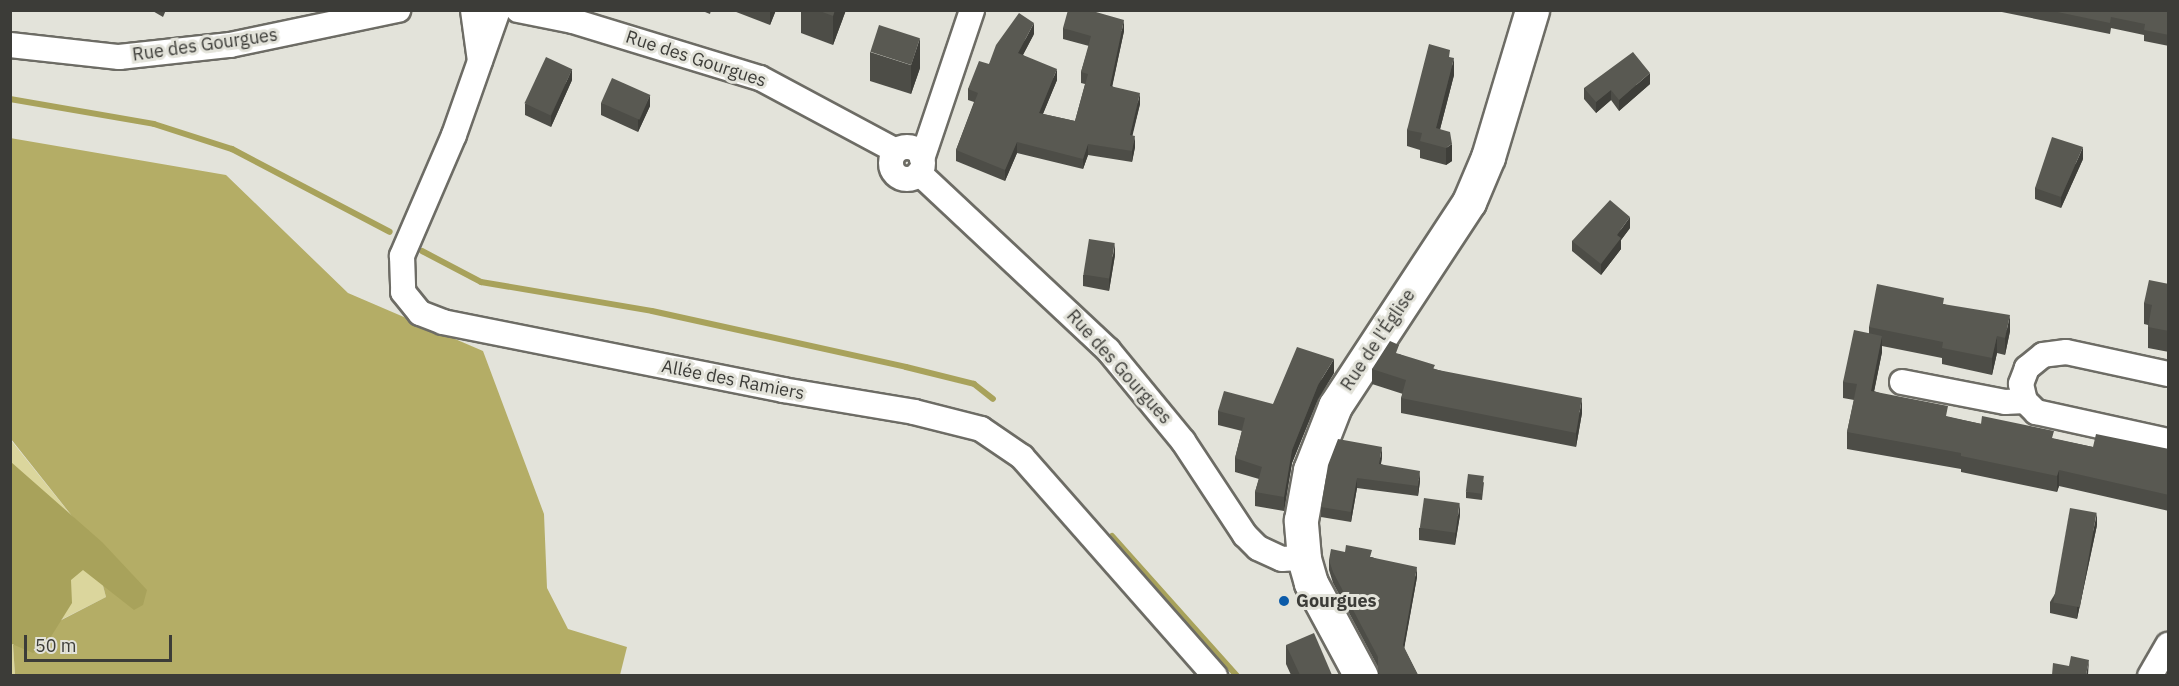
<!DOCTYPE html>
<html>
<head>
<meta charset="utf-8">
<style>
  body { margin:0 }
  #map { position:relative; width:2179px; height:686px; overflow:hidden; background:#e3e3da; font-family:"IBM Plex Sans",sans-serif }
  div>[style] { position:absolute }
  .green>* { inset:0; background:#dbd69d }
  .forest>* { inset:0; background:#b4ad66 }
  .water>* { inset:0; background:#a8a25b }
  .stream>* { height:6px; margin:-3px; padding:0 3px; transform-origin:3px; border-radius:3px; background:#a8a25b }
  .roads { filter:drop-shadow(2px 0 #6d6c65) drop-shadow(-2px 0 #6d6c65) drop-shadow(0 2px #6d6c65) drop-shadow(0 -2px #6d6c65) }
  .minor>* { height:24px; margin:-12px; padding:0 12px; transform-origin:12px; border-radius:12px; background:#fff }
  .minor>.ring { margin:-12px; padding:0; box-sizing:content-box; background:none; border:24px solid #fff; border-radius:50% }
  .secondary>* { height:33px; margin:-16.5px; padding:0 16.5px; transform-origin:16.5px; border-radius:16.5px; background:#fff }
  .wall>* { inset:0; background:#4d4d47 }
  .shaded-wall>* { inset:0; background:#3e3e39 }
  .building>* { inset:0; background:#595952; transform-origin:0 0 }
  .dots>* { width:16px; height:16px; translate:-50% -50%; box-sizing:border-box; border:3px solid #e3e3da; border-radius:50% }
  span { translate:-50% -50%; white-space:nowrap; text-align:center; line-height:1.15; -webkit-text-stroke:6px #e3e3da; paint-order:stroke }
  .street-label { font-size:18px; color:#3c3c38 }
  .poi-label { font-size:18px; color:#3c3c38; font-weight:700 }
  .left { translate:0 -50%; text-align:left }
  .frame { position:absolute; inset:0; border:12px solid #3c3c38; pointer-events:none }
  .scale { position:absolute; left:24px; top:635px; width:148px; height:27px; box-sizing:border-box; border:3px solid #3c3c38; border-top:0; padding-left:8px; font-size:18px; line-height:21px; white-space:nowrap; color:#3c3c38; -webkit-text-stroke:4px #e3e3da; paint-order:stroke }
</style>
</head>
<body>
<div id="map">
  <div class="green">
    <div style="clip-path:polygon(10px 439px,91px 540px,106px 597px,13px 644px,15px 676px,10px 675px)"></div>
  </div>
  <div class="forest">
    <div style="clip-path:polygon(10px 138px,226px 175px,348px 293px,483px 351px,544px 514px,547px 588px,568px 629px,627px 647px,620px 675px,15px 675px,13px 645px,106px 597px,91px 540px,11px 439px)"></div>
  </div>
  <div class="water">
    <div style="clip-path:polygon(11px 462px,102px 542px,147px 590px,143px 605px,134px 610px,83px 570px,71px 580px,72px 603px,47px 643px,33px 653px,12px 644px)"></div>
  </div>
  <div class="stream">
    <div style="left:10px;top:99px;width:146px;rotate:9.8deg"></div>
    <div style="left:154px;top:124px;width:82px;rotate:17.8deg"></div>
    <div style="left:232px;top:149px;width:178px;rotate:27.7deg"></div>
    <div style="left:422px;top:251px;width:67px;rotate:27.7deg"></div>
    <div style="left:481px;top:282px;width:173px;rotate:9.6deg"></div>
    <div style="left:652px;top:311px;width:260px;rotate:12.4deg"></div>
    <div style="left:906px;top:367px;width:70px;rotate:14deg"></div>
    <div style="left:974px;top:384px;width:24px;rotate:38deg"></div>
    <div style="left:1112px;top:536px;width:188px;rotate:48.2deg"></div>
  </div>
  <div class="roads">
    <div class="minor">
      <div style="left:473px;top:10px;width:51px;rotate:82.2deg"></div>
      <div style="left:498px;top:10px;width:133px;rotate:109.4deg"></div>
      <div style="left:454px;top:135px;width:132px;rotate:113.3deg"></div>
      <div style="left:402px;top:256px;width:36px;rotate:88deg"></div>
      <div style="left:403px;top:292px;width:27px;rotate:51deg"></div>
      <div style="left:420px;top:313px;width:25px;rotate:21deg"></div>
      <div style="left:443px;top:322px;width:347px;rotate:11.3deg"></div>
      <div style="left:783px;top:390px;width:133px;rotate:9.5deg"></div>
      <div style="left:914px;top:412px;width:69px;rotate:14.2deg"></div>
      <div style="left:981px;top:429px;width:50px;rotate:34.3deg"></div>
      <div style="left:1022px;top:457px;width:292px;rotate:48.6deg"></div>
      <div style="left:518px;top:10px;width:56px;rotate:11.3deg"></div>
      <div style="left:573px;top:21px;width:195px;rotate:17deg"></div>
      <div style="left:760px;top:78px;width:154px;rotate:28.2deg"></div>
      <div style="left:10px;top:45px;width:110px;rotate:6.3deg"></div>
      <div style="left:119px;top:57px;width:112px;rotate:-6.2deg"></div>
      <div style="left:230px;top:45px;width:172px;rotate:-11.8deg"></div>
      <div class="ring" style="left:891px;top:147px;width:8px;height:8px"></div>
      <div style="left:922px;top:159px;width:157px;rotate:-71.4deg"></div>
      <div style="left:919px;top:173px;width:259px;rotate:43.1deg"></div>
      <div style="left:1108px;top:350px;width:118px;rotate:50.5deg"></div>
      <div style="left:1183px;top:441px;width:113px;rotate:56.6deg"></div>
      <div style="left:1245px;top:535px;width:18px;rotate:45deg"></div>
      <div style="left:1258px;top:548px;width:26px;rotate:25deg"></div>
      <div style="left:1282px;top:559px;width:22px;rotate:-3deg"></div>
      <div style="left:2168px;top:374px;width:104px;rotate:-167.8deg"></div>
      <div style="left:2066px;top:352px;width:23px;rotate:173deg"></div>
      <div style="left:2043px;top:355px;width:21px;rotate:141deg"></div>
      <div style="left:2027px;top:368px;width:17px;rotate:111deg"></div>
      <div style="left:2021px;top:384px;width:17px;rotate:77deg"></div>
      <div style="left:2025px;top:401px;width:16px;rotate:45deg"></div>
      <div style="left:2036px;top:412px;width:135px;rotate:12.4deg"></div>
      <div style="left:1902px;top:382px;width:105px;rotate:11deg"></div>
      <div style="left:2005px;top:402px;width:20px;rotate:-3deg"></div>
      <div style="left:2150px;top:676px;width:36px;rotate:-60deg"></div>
    </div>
    <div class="secondary">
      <div style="left:1361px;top:676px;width:106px;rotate:-118.3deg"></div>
      <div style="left:1311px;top:583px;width:26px;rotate:-106deg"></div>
      <div style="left:1304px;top:558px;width:38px;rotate:-95deg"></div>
      <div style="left:1301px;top:520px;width:51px;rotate:-79.8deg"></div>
      <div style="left:1310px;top:470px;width:69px;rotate:-68.7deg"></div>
      <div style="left:1335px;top:406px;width:244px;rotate:-56.7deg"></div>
      <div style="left:1469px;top:202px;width:49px;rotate:-67.1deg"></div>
      <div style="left:1488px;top:157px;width:153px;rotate:-73.3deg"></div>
    </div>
  </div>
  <div class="wall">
    <div style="clip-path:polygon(151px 10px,166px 10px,163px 17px)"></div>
    <div style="clip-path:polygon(700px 10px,711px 10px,710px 14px)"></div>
    <div style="clip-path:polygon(731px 10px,776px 10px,770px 25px)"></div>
    <div style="clip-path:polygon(801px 10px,846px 10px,833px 45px,801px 33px)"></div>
    <div style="clip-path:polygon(1992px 10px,2169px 10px,2169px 46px,2144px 41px,2144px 35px,2111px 28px,2110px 34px)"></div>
    <div style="clip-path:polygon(1063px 28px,1124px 31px,1112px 86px,1140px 104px,1132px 135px,1135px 147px,1132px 162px,1088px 155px,1083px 169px,1017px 153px,1005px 181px,956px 161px,956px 150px,974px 102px,968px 100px,968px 89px,989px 64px,1034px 34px,1023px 55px,1057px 80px,1043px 114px,1075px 121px,1085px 84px,1081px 83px,1081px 72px,1089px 46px,1063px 39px)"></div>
    <div style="clip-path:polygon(870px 52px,920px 68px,911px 94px,870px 81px)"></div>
    <div style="clip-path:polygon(1450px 57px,1454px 75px,1440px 129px,1452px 161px,1446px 165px,1420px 158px,1420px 150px,1407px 146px,1407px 130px)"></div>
    <div style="clip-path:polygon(572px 80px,551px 127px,525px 115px,525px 104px)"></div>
    <div style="clip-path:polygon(1650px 84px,1619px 111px,1611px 100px,1596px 113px,1584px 99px,1584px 88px)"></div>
    <div style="clip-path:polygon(601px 103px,650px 106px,638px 132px,601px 115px)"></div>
    <div style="clip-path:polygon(2083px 159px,2061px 208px,2035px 199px,2035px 188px)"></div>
    <div style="clip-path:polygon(1630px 228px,1621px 240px,1621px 249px,1601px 275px,1572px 251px,1572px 241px)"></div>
    <div style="clip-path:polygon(1115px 255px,1109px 291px,1083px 286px,1083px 275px)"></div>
    <div style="clip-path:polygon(2169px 284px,2169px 352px,2148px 348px,2148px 325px,2144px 324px,2144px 303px)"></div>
    <div style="clip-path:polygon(1944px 304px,2010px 331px,2005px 355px,1997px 353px,1992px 375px,1942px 364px,1942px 358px,1882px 346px,1882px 352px,1874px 391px,1948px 417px,2093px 447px,2169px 449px,2169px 511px,2059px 486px,2057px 492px,1961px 472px,1961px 469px,1847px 449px,1847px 432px,1854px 400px,1843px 398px,1843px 382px,1869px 333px,1869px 327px)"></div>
    <div style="clip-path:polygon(1399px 354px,1435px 369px,1582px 413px,1576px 447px,1401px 413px,1401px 398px,1403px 394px,1372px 384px,1372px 369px)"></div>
    <div style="clip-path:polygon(1334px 373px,1318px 399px,1292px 463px,1284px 511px,1255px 506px,1255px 492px,1259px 479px,1235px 472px,1235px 458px,1242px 431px,1218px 425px,1218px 411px,1273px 404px)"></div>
    <div style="clip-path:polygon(1382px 457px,1381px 464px,1420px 481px,1418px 496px,1357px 488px,1351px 522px,1321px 517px,1321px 507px)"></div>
    <div style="clip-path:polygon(1484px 482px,1482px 500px,1466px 498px,1466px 492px)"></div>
    <div style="clip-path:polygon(1460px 515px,1455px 545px,1419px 540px,1419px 528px)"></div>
    <div style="clip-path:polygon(2097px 525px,2077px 619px,2050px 613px,2050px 602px)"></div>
    <div style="clip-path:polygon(1372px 557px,1417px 577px,1404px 648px,1418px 675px,1378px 675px,1378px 667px,1333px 583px,1329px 570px,1329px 560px)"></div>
    <div style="clip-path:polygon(1286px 645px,1332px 675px,1291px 675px,1286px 664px)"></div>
  </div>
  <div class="shaded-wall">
    <div style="clip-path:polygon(770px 10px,776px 10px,770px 25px)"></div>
    <div style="clip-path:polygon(835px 10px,846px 10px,833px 45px,833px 16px)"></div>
    <div style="clip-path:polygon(1124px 20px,1124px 31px,1110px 97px,1110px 86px)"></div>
    <div style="clip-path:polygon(1034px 23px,1034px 34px,1018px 64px,1018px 53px)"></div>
    <div style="clip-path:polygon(920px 38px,920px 68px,911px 94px,911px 65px)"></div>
    <div style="clip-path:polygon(1454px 58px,1454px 75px,1436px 145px,1436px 128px)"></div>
    <div style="clip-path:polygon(572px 69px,572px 80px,551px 127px,551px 116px)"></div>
    <div style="clip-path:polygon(1057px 69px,1057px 80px,1039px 123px,1039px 113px)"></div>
    <div style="clip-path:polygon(1650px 73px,1650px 84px,1619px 111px,1619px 100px)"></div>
    <div style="clip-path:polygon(1611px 90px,1611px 100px,1596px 113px,1596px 102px)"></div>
    <div style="clip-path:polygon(1140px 93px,1140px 104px,1130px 146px,1130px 135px)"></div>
    <div style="clip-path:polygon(650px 95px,650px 106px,638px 132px,638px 120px)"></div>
    <div style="clip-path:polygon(1135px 136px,1135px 147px,1132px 162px,1132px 151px)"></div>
    <div style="clip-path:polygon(1017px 142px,1017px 153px,1005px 181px,1005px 170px)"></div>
    <div style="clip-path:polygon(1088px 144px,1088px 155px,1083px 169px,1083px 159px)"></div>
    <div style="clip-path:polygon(1452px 144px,1452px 161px,1446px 165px,1446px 148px)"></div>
    <div style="clip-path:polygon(2083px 147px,2083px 159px,2061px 208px,2061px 197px)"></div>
    <div style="clip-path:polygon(1630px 217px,1630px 228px,1621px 240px,1621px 249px,1601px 275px,1601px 264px,1617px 235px)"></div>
    <div style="clip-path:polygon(1115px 243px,1115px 255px,1109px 291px,1109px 279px)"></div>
    <div style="clip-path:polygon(2010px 315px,2010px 331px,2005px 355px,2005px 338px)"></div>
    <div style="clip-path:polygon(1882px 336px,1882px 352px,1871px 407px,1871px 391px)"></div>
    <div style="clip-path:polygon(1997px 336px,1997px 353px,1992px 375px,1992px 358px)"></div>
    <div style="clip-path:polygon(1334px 359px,1334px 373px,1318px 399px,1292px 463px,1284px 511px,1284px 497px,1292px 450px,1318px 385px)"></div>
    <div style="clip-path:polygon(1582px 398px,1582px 413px,1576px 447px,1576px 433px)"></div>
    <div style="clip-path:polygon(1382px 447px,1382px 457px,1379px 474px,1379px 464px)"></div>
    <div style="clip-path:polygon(2059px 470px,2059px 486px,2057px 492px,2057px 476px)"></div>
    <div style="clip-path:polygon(1420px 471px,1420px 481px,1418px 496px,1418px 486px)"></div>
    <div style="clip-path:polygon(1357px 478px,1357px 488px,1351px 522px,1351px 512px)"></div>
    <div style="clip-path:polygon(1460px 503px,1460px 515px,1455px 545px,1455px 534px)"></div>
    <div style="clip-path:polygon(2097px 513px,2097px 525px,2077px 619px,2077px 607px)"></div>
    <div style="clip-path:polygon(1417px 567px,1417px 577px,1403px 655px,1403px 645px)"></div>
    <div style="clip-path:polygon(2089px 660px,2088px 675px,2086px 675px)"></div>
  </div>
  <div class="building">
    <div style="clip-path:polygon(817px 10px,835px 10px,833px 16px)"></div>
    <div style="clip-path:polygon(1068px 10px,1089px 10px,1124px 20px,1110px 86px,1140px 93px,1130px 135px,1135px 136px,1132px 151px,1088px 144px,1083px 159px,1017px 142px,1005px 170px,956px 150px,978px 93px,968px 89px,979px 61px,989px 64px,996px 45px,1019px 13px,1034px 23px,1018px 53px,1057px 69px,1039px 113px,1075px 121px,1088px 74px,1081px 72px,1091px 36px,1063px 28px)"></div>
    <div style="clip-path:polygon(2048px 10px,2169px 10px,2169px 35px,2144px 30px,2145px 24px,2111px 17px,2110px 23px)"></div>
    <div style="left:879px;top:25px;width:43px;height:28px;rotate:18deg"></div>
    <div style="clip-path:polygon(1429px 44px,1450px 50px,1449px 57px,1454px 58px,1436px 128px,1450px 132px,1452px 144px,1446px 148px,1420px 141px,1422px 133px,1407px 130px)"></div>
    <div style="clip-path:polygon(1633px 52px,1650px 73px,1619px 100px,1611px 90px,1596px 102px,1584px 88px)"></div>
    <div style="left:546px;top:57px;width:29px;height:51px;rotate:25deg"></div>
    <div style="left:612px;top:78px;width:42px;height:27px;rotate:24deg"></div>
    <div style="clip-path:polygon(2052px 137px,2083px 147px,2061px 197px,2035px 188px)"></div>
    <div style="clip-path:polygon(1610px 200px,1630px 217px,1617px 235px,1621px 238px,1601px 264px,1572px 241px)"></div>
    <div style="left:1089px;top:239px;width:26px;height:36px;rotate:9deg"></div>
    <div style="clip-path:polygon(2149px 280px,2169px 284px,2169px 331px,2148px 327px,2152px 305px,2144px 303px)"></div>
    <div style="clip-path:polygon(1877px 284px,1944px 298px,1943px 304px,2010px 315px,2005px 338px,1997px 336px,1992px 358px,1942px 348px,1943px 342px,1869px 327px)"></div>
    <div style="clip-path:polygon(1854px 330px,1882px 336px,1871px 391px,1948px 406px,1946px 416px,1981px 424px,1982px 416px,2054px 431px,2052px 438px,2093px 447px,2096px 434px,2169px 449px,2169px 495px,2059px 470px,2057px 476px,1961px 456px,1961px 453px,1847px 432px,1857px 384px,1843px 382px)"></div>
    <div style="clip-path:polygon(1390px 341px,1399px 345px,1396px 353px,1435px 365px,1433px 369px,1582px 398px,1576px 433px,1401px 398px,1406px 380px,1372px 369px)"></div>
    <div style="clip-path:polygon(1297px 347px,1334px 359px,1318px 385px,1292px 450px,1284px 497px,1255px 492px,1262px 467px,1235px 458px,1245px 418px,1218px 411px,1224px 391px,1273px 404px)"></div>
    <div style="clip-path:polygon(1338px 439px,1382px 447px,1379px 464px,1420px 471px,1418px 486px,1357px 478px,1351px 512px,1321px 507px,1328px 465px)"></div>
    <div style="left:1468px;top:474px;width:16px;height:18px;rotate:7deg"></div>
    <div style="left:1424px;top:498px;width:36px;height:30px;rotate:8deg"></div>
    <div style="left:2070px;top:508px;width:27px;height:96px;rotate:10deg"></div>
    <div style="clip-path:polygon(1346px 545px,1372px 550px,1370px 557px,1417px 567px,1403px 645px,1418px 675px,1380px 675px,1378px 672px,1378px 657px,1333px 572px,1329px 560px,1331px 549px,1345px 552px)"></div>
    <div style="clip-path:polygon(1314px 633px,1332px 675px,1300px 675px,1286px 645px)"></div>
    <div style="clip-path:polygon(2071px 656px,2089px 660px,2086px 675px,2052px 675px,2053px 663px,2069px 666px)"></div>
  </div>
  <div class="dots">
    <div style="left:1284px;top:601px;background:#0b5ba9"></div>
  </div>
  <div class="street-label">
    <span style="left:205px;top:45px;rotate:-8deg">Rue des Gourgues</span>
    <span style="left:696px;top:59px;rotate:18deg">Rue des Gourgues</span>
    <span style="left:1378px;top:340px;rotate:-56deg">Rue de l'Église</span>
    <span style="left:1119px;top:367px;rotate:48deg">Rue des Gourgues</span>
    <span style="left:733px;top:380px;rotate:11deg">Allée des Ramiers</span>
  </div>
  <div class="poi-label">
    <span class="left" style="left:1296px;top:601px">Gourgues</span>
  </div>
  <div class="frame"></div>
  <div class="scale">50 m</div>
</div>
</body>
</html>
